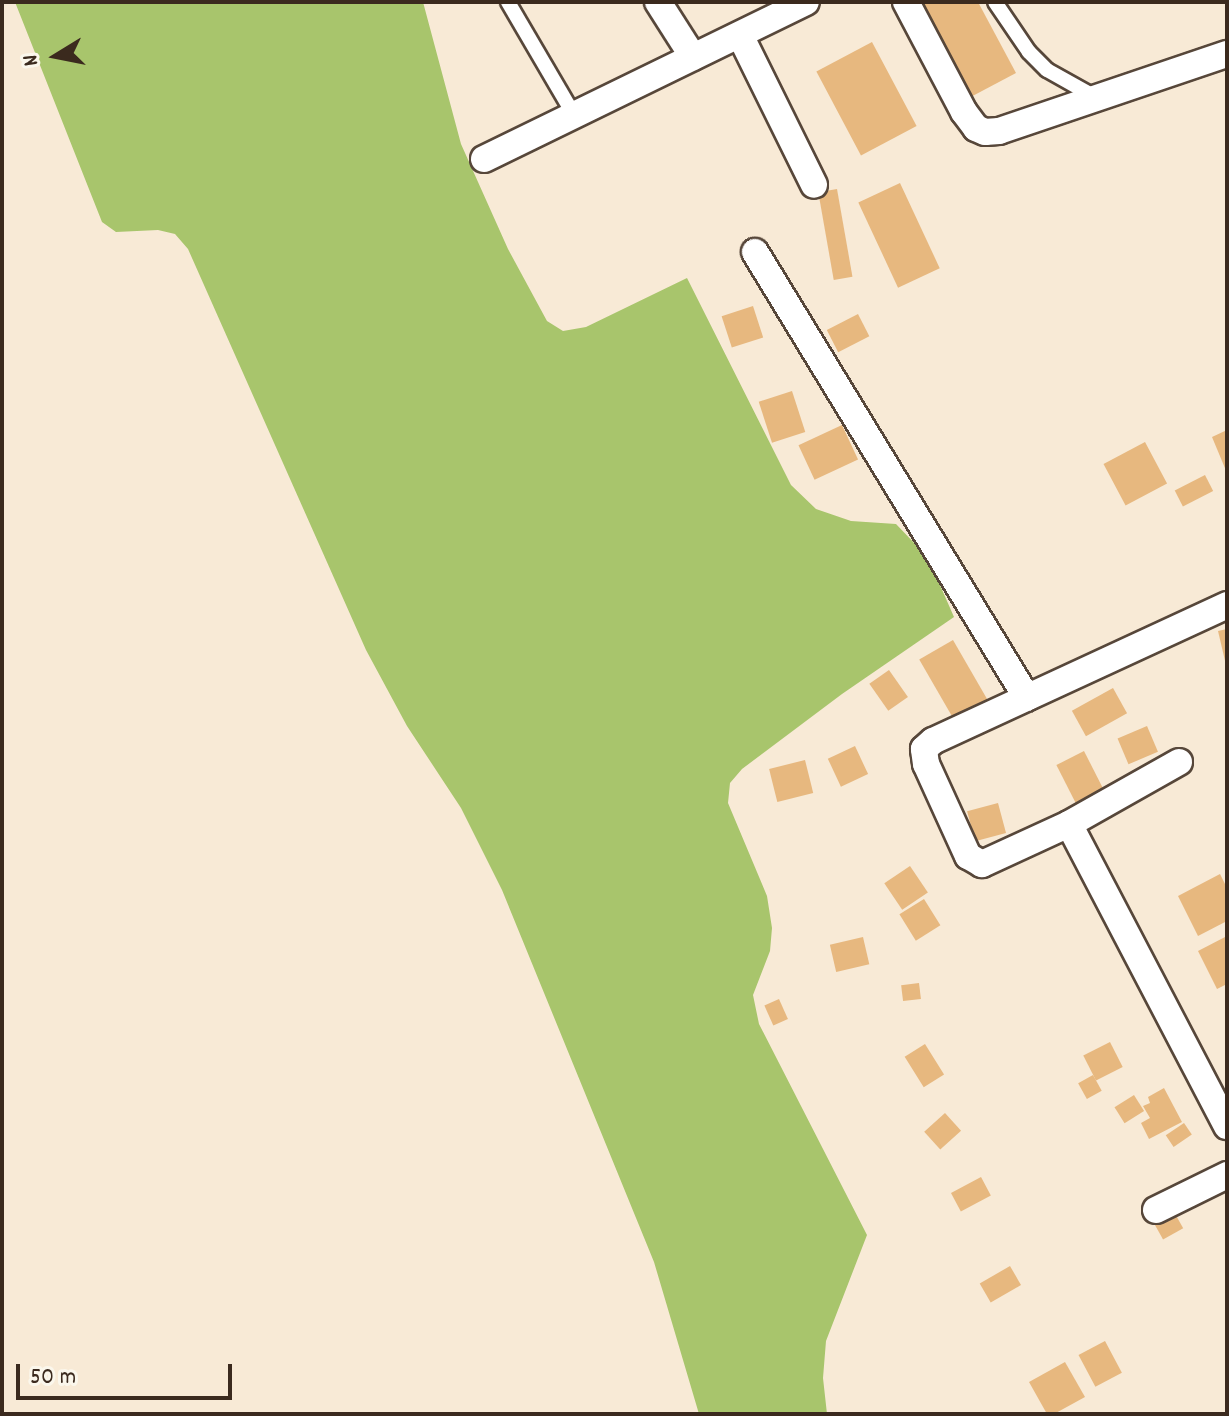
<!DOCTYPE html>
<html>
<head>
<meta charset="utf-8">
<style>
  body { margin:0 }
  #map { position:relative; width:1229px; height:1416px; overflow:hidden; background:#f8ead6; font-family:Dekko,sans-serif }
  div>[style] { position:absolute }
  .green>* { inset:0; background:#a8c56c }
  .building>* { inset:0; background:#e7b87f; transform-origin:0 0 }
  .roads { filter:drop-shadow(2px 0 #57473a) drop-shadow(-2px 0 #57473a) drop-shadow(0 2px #57473a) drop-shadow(0 -2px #57473a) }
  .service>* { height:14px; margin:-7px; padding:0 7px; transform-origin:7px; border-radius:7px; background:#fff }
  .minor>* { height:26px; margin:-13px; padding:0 13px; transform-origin:13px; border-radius:13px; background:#fff }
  span { translate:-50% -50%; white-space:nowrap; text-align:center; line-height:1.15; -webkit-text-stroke:6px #fbf7ec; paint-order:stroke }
  .frame { position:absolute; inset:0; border:4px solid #3b2a1e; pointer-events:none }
  .north { position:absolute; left:16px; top:16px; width:80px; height:80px; -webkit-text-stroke:6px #fbf7ec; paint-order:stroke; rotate:260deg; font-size:22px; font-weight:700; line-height:32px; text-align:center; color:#3b2a1e }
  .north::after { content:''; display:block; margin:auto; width:28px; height:36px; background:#3b2a1e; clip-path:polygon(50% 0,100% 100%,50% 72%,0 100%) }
  .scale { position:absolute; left:16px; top:1364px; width:216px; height:36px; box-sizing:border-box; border:4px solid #3b2a1e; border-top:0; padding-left:10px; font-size:24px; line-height:28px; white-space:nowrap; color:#3b2a1e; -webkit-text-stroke:6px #fbf7ec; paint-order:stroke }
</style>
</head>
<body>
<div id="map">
  <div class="green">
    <div style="clip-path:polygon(15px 2px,423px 2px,461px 144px,508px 249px,547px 321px,563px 331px,586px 327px,687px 278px,791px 485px,816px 509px,851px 521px,896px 524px,918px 547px,936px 576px,954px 617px,842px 694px,742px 769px,730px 783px,728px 803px,767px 896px,772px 928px,770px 951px,753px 995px,759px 1024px,867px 1235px,826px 1341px,823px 1378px,827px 1414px,699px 1414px,654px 1262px,502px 890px,461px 808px,407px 726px,366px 650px,188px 249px,175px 234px,158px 230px,116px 232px,102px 222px)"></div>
  </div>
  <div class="building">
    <div style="clip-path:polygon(924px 2px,978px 2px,1016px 73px,965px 100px,915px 7px)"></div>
    <div style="left:872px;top:42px;width:95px;height:63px;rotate:62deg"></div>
    <div style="left:900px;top:183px;width:94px;height:46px;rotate:65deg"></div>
    <div style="left:837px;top:189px;width:89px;height:19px;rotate:80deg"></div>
    <div style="left:753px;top:306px;width:33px;height:33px;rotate:72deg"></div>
    <div style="left:858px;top:314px;width:25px;height:35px;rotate:63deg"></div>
    <div style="left:792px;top:391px;width:43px;height:35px;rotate:72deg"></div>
    <div style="left:842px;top:425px;width:38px;height:48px;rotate:65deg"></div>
    <div style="clip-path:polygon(1227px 430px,1227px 473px,1212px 437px)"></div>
    <div style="left:1145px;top:442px;width:47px;height:47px;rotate:62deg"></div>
    <div style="left:1205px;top:475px;width:18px;height:34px;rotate:63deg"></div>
    <div style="clip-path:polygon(1227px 629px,1227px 665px,1226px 665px,1218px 631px)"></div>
    <div style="left:953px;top:640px;width:69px;height:39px;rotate:60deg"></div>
    <div style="left:889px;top:670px;width:33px;height:24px;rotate:55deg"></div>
    <div style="left:1113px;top:688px;width:29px;height:47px;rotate:61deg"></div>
    <div style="left:1147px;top:726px;width:28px;height:32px;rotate:67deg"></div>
    <div style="left:855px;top:746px;width:31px;height:30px;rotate:65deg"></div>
    <div style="left:1084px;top:751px;width:42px;height:31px;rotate:63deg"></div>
    <div style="left:805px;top:760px;width:34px;height:37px;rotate:76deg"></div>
    <div style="left:998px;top:803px;width:31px;height:32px;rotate:75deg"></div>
    <div style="left:910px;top:866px;width:32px;height:31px;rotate:56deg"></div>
    <div style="clip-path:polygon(1220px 874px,1227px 888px,1227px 921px,1198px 936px,1178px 896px)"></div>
    <div style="left:924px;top:899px;width:31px;height:29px;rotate:58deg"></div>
    <div style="clip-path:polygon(1227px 936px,1227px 984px,1217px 989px,1198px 951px)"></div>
    <div style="left:863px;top:937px;width:28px;height:34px;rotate:77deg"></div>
    <div style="left:919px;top:983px;width:16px;height:18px;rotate:83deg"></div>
    <div style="left:779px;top:999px;width:22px;height:16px;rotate:66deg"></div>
    <div style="left:1110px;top:1042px;width:28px;height:30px;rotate:63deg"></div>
    <div style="left:925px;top:1044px;width:36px;height:24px;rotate:58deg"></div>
    <div style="left:1093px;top:1075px;width:18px;height:17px;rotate:61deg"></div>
    <div style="clip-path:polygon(1164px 1088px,1182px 1122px,1149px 1139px,1141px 1123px,1150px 1118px,1143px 1106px,1150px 1103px,1148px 1097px)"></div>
    <div style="left:1134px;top:1095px;width:19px;height:23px;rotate:58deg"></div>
    <div style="left:945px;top:1113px;width:24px;height:28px;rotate:48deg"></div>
    <div style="left:1184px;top:1123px;width:14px;height:22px;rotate:56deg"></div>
    <div style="left:981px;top:1177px;width:21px;height:34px;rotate:62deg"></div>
    <div style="left:1173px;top:1210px;width:21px;height:23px;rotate:61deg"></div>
    <div style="left:1010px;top:1266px;width:22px;height:35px;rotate:60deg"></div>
    <div style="left:1105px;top:1341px;width:36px;height:30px;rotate:62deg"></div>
    <div style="clip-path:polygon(1065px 1362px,1085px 1397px,1054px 1414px,1047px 1414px,1029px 1382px)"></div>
  </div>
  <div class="roads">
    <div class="service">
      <div style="left:508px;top:2px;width:131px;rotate:59.7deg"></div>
      <div style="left:995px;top:2px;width:60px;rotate:55.8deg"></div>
      <div style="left:1029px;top:52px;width:25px;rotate:45deg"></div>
      <div style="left:1047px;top:70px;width:57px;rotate:29.2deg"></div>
    </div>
    <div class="minor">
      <div style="left:658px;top:2px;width:65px;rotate:57.5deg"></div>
      <div style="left:906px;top:2px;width:124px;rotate:62.2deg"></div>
      <div style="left:964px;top:112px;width:20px;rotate:53deg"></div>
      <div style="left:976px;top:128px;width:10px;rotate:24deg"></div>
      <div style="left:985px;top:132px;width:14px;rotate:-4deg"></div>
      <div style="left:999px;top:131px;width:241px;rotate:-18.7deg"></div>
      <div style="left:740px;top:35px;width:167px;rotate:63.7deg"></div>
      <div style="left:484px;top:159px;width:358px;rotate:-26deg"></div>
      <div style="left:755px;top:252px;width:522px;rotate:58.62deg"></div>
      <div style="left:1179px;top:762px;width:126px;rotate:150.6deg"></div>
      <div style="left:1069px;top:824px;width:96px;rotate:155.3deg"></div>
      <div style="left:982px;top:864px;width:16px;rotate:-150deg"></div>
      <div style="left:968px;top:856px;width:101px;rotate:-114.5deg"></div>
      <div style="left:926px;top:764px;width:15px;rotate:-98deg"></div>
      <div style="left:924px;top:749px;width:12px;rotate:-42deg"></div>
      <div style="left:933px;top:741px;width:324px;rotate:-24.8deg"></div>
      <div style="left:1069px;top:824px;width:341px;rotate:62.4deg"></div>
      <div style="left:1156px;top:1210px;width:79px;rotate:-26.2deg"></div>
    </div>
  </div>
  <div class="frame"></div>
  <div class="north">N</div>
  <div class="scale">50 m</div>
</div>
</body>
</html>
